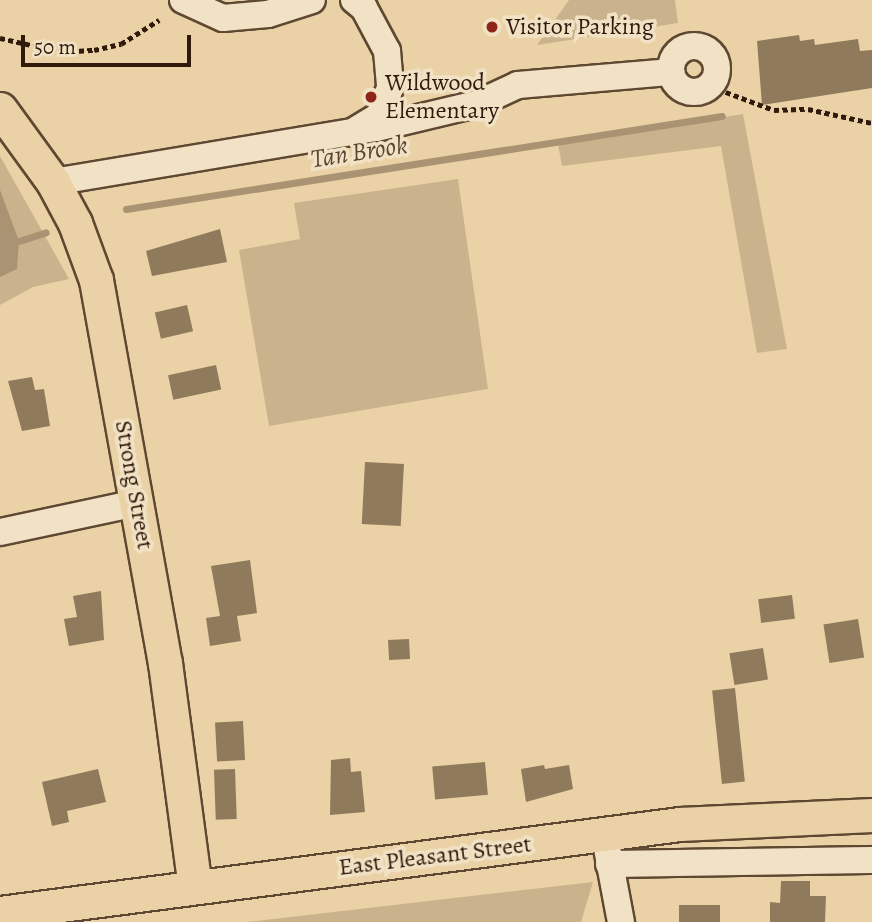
<!DOCTYPE html>
<html>
<head>
<meta charset="utf-8">
<style>
  body { margin:0 }
  #map { position:relative; width:872px; height:922px; overflow:hidden; background:#ead2a6; font-family:Alegreya,serif }
  div>[style] { position:absolute }
  .green>* { inset:0; background:#cab38c }
  .water>* { inset:0; background:#aa9372 }
  .stream>* { height:7px; margin:-3.5px; padding:0 3.5px; transform-origin:3.5px; border-radius:3.5px; background:#aa9372 }
  .building>* { inset:0; background:#907a5c; transform-origin:0 0 }
  .path>* { height:4.5px; margin-top:-2.25px; transform-origin:0; background:repeating-linear-gradient(90deg,#2f1a0c 0 5px,transparent 0 8.5px) }
  .roads { filter:drop-shadow(2px 0 #5e4832) drop-shadow(-2px 0 #5e4832) drop-shadow(0 2px #5e4832) drop-shadow(0 -2px #5e4832) }
  .minor>* { height:26px; margin:-13px; padding:0 13px; transform-origin:13px; border-radius:13px; background:#f1e2c5 }
  .minor>.ring { margin:-13px; padding:0; box-sizing:content-box; background:none; border:26px solid #f1e2c5; border-radius:50% }
  .major>* { height:33px; margin:-16.5px; padding:0 16.5px; transform-origin:16.5px; border-radius:16.5px; background:#ead2a6 }
  .dots>* { width:19px; height:19px; translate:-50% -50%; box-sizing:border-box; border:4px solid #f1e2c5; border-radius:50% }
  span { translate:-50% -50%; white-space:nowrap; text-align:center; line-height:1.15; -webkit-text-stroke:7px #f1e2c5; paint-order:stroke }
  .poi-label { font-size:24px; color:#2f1a0c }
  .left { translate:0 -50%; text-align:left }
  .street-label { font-size:24px; color:#2f1a0c }
  .water-label { font-size:26px; color:#5a4430; font-style:italic }
  .scale { position:absolute; left:21px; top:35px; width:170px; height:32px; box-sizing:border-box; border:4px solid #2f1a0c; border-top:0; padding-left:9px; font-size:21px; line-height:24px; white-space:nowrap; color:#2f1a0c; -webkit-text-stroke:5px #f1e2c5; paint-order:stroke }
</style>
</head>
<body>
<div id="map">
  <div class="green">
    <div style="clip-path:polygon(569px 0,675px 0,678px 23px,537px 45px)"></div>
    <div style="clip-path:polygon(743px 114px,787px 349px,757px 353px,721px 146px,562px 166px,558px 144px)"></div>
    <div style="clip-path:polygon(0 156px,69px 279px,33px 287px,0 305px)"></div>
    <div style="clip-path:polygon(458px 179px,488px 389px,269px 426px,239px 250px,300px 239px,294px 203px)"></div>
    <div style="clip-path:polygon(593px 882px,581px 922px,247px 922px)"></div>
  </div>
  <div class="water">
    <div style="clip-path:polygon(0 190px,19px 241px,17px 269px,0 277px)"></div>
  </div>
  <div class="stream">
    <div style="left:126px;top:209px;width:603px;rotate:-8.87deg"></div>
    <div style="left:19px;top:241px;width:28px;rotate:-18deg"></div>
  </div>
  <div class="building">
    <div style="clip-path:polygon(799px 35px,800px 41px,814px 39px,815px 45px,858px 39px,860px 51px,872px 50px,872px 88px,762px 105px,757px 41px)"></div>
    <div style="clip-path:polygon(220px 229px,227px 262px,152px 276px,146px 251px)"></div>
    <div style="left:187px;top:305px;width:27px;height:33px;rotate:77deg"></div>
    <div style="left:216px;top:365px;width:25px;height:49px;rotate:78deg"></div>
    <div style="clip-path:polygon(32px 377px,35px 390px,44px 389px,50px 426px,22px 431px,8px 381px)"></div>
    <div style="left:365px;top:462px;width:39px;height:62px;rotate:3deg"></div>
    <div style="clip-path:polygon(250px 560px,257px 613px,237px 616px,241px 641px,210px 646px,206px 618px,220px 616px,211px 566px)"></div>
    <div style="clip-path:polygon(101px 591px,104px 640px,69px 646px,64px 619px,77px 617px,73px 596px)"></div>
    <div style="left:792px;top:595px;width:24px;height:34px;rotate:83deg"></div>
    <div style="left:858px;top:619px;width:39px;height:35px;rotate:81deg"></div>
    <div style="left:409px;top:639px;width:20px;height:21px;rotate:87deg"></div>
    <div style="left:763px;top:648px;width:32px;height:34px;rotate:81deg"></div>
    <div style="left:735px;top:688px;width:94px;height:23px;rotate:84deg"></div>
    <div style="left:243px;top:721px;width:39px;height:28px;rotate:87deg"></div>
    <div style="clip-path:polygon(350px 758px,351px 772px,361px 771px,365px 812px,330px 815px,331px 760px)"></div>
    <div style="left:485px;top:762px;width:33px;height:53px;rotate:85deg"></div>
    <div style="clip-path:polygon(544px 765px,545px 769px,569px 765px,573px 789px,526px 802px,521px 769px)"></div>
    <div style="clip-path:polygon(98px 769px,106px 802px,67px 811px,69px 822px,52px 826px,42px 782px)"></div>
    <div style="left:235px;top:769px;width:50px;height:21px;rotate:88deg"></div>
    <div style="clip-path:polygon(781px 881px,810px 881px,810px 896px,826px 896px,825px 922px,770px 922px,770px 902px,780px 903px)"></div>
    <div style="left:679px;top:905px;width:41px;height:17px"></div>
  </div>
  <div class="path">
    <div style="left:0;top:38px;width:64px;rotate:12.7deg"></div>
    <div style="left:62px;top:52px;width:32px;rotate:-4deg"></div>
    <div style="left:94px;top:50px;width:28px;rotate:-13deg"></div>
    <div style="left:121px;top:44px;width:45px;rotate:-32.3deg"></div>
    <div style="left:710px;top:86px;width:68px;rotate:20.6deg"></div>
    <div style="left:774px;top:110px;width:34px;rotate:-2deg"></div>
    <div style="left:808px;top:109px;width:66px;rotate:12.3deg"></div>
  </div>
  <div class="roads">
    <div class="minor">
      <div style="left:183px;top:0;width:44px;rotate:24.2deg"></div>
      <div style="left:223px;top:18px;width:45px;rotate:-5.1deg"></div>
      <div style="left:268px;top:14px;width:46px;rotate:-17.7deg"></div>
      <div style="left:354px;top:0;width:13px;rotate:39deg"></div>
      <div style="left:364px;top:8px;width:49px;rotate:61.9deg"></div>
      <div style="left:387px;top:51px;width:37px;rotate:85deg"></div>
      <div style="left:390px;top:88px;width:30px;rotate:111deg"></div>
      <div style="left:379px;top:116px;width:26px;rotate:149deg"></div>
      <div class="ring" style="left:671px;top:46px;width:20px;height:20px"></div>
      <div style="left:53px;top:182px;width:327px;rotate:-9.5deg"></div>
      <div style="left:376px;top:128px;width:104px;rotate:-13.4deg"></div>
      <div style="left:477px;top:104px;width:45px;rotate:-24.9deg"></div>
      <div style="left:518px;top:85px;width:154px;rotate:-4.9deg"></div>
      <div style="left:0;top:532px;width:140px;rotate:-12deg"></div>
      <div style="left:607px;top:848px;width:75px;rotate:79.3deg"></div>
      <div style="left:609px;top:864px;width:263px;rotate:-0.9deg"></div>
    </div>
    <div class="major">
      <div style="left:0;top:109px;width:90px;rotate:54deg"></div>
      <div style="left:53px;top:182px;width:47px;rotate:61.8deg"></div>
      <div style="left:75px;top:223px;width:61px;rotate:69.8deg"></div>
      <div style="left:96px;top:280px;width:389px;rotate:79.8deg"></div>
      <div style="left:165px;top:663px;width:226px;rotate:82.4deg"></div>
      <div style="left:0;top:913px;width:686px;rotate:-7.46deg"></div>
      <div style="left:680px;top:824px;width:192px;rotate:-2.7deg"></div>
    </div>
  </div>
  <div class="dots">
    <div style="left:492px;top:27px;background:#8f2418"></div>
    <div style="left:371px;top:97px;background:#8f2418"></div>
  </div>
  <div class="poi-label">
    <span class="left" style="left:506px;top:27px">Visitor Parking</span>
    <span class="left" style="left:385px;top:97px">Wildwood<br>Elementary</span>
  </div>
  <div class="street-label">
    <span style="left:134px;top:485px;rotate:80deg">Strong Street</span>
    <span style="left:435px;top:856px;rotate:-7deg">East Pleasant Street</span>
  </div>
  <div class="water-label">
    <span style="left:359px;top:152px;rotate:-9deg">Tan Brook</span>
  </div>
  <div class="scale">50 m</div>
</div>
</body>
</html>
